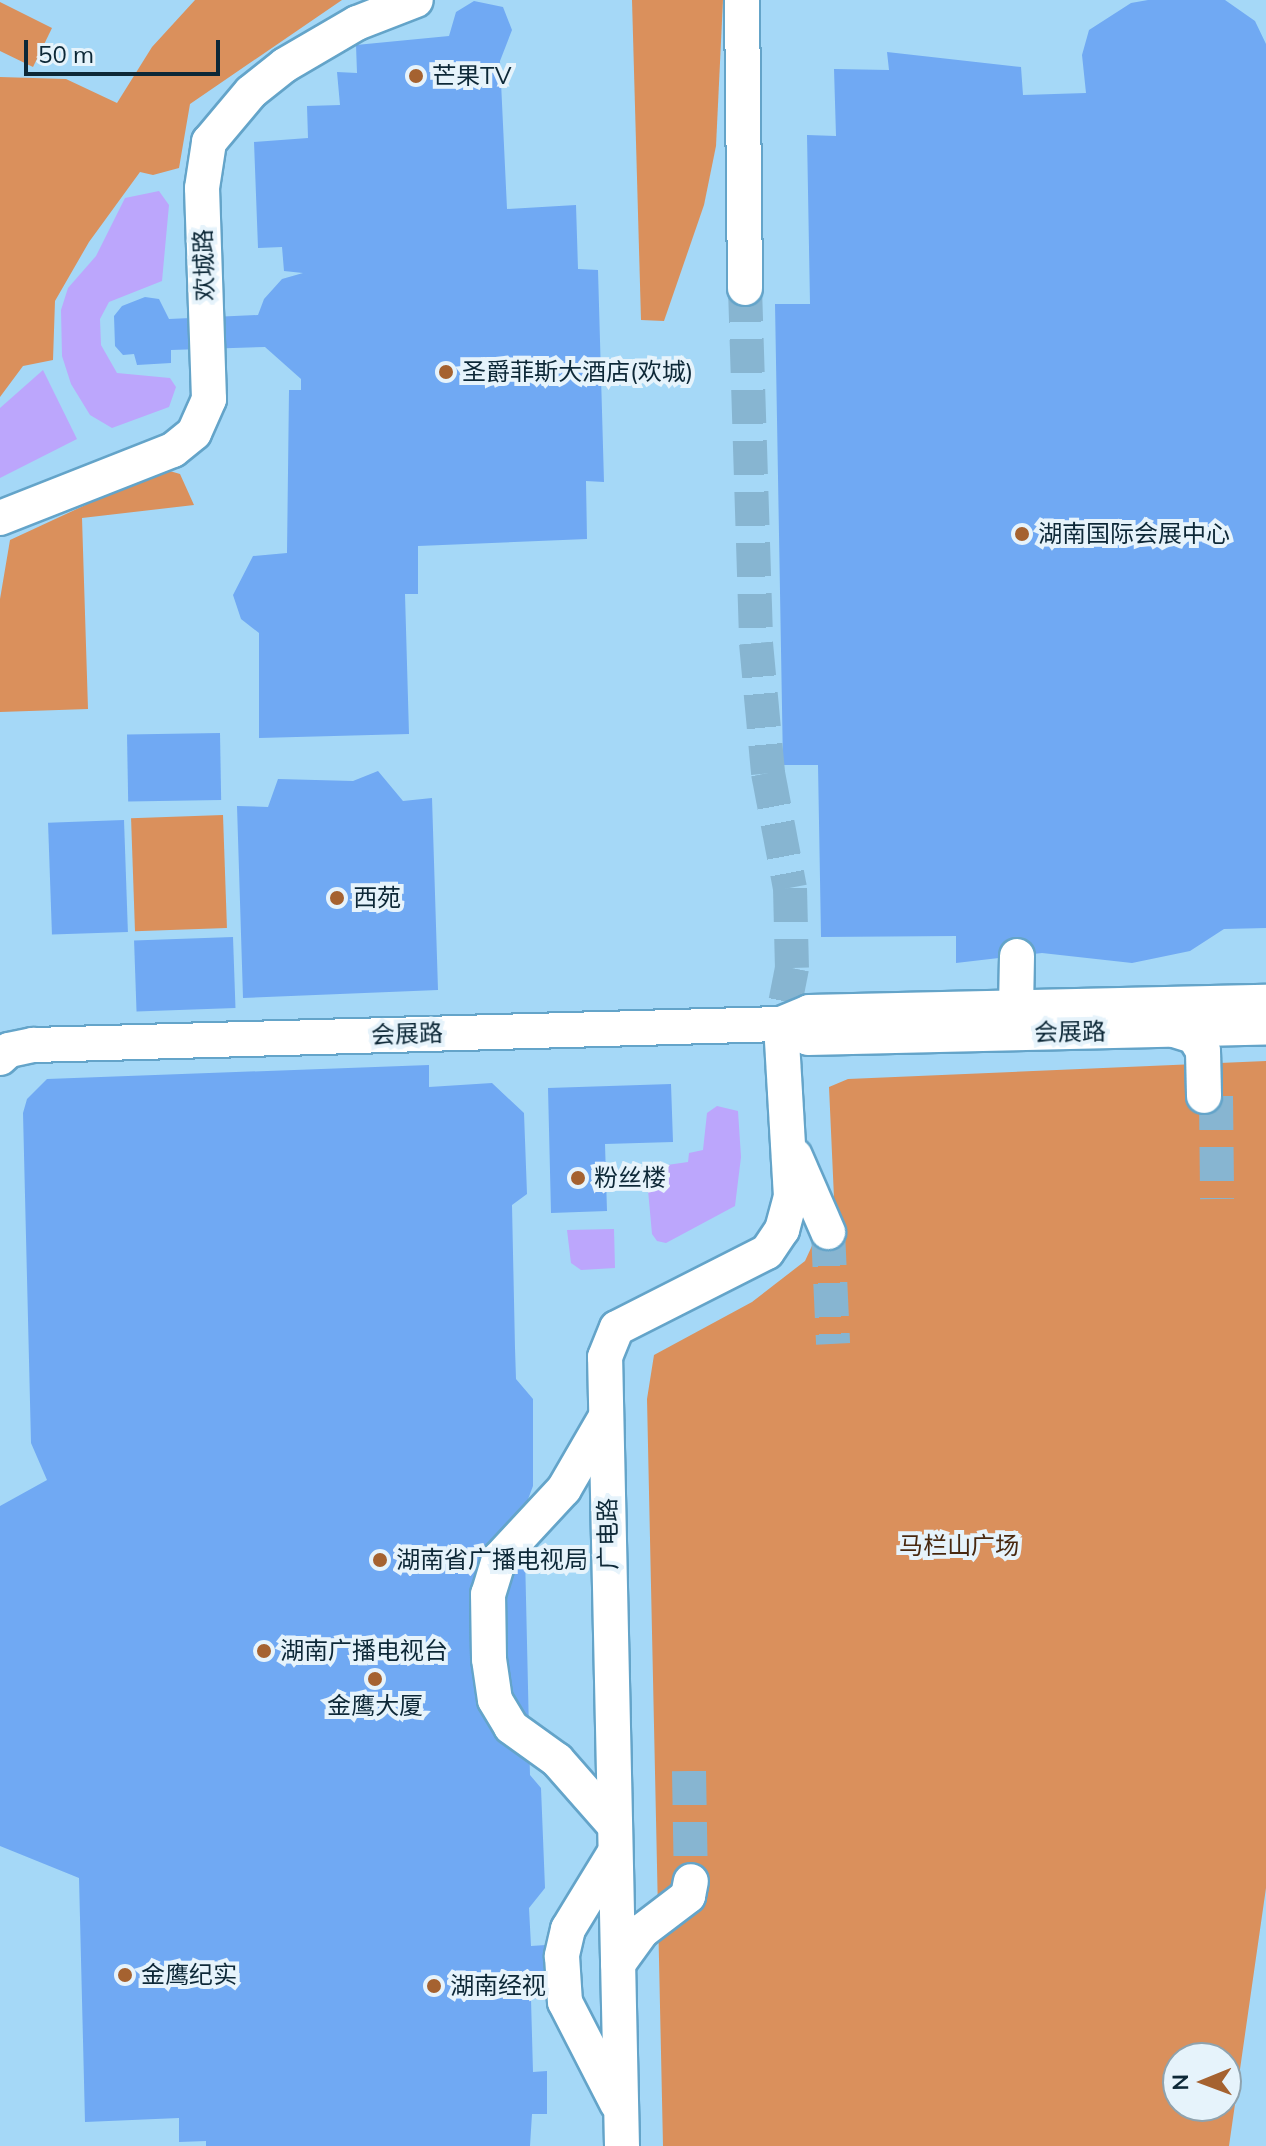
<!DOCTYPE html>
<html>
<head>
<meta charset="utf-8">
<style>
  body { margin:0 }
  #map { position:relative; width:1266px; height:2146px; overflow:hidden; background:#a5d8f7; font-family:Mulish,"Noto Sans SC",sans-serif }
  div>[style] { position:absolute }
  .green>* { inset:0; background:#da905c; transform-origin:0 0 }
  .water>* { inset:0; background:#bca6fc }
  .building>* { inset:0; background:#70a9f3; transform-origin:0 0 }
  .minor-tunnel>* { height:34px; margin-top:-17px; transform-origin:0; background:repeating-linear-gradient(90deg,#87b5d1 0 34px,transparent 0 51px) }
  .roads { filter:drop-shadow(2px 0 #64a4c9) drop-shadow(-2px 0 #64a4c9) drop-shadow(0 2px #64a4c9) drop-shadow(0 -2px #64a4c9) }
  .minor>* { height:34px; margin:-17px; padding:0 17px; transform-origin:17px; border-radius:17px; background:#fff }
  .dots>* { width:22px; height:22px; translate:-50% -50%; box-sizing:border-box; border:4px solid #e6f3fb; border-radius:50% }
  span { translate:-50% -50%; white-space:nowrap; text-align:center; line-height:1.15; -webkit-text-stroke:8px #e6f3fb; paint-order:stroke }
  .poi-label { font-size:24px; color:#0d2837 }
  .left { translate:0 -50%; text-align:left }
  .street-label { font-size:24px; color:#0d2837 }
  .park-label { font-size:24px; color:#48280f }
  .north { position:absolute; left:1162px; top:2042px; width:80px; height:80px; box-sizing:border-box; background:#e6f3fb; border:2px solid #8fa2ad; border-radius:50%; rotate:269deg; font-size:22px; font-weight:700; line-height:32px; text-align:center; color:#0d2837 }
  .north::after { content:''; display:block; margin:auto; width:28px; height:36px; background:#a56230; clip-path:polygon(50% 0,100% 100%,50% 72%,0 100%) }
  .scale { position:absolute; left:24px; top:40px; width:196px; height:36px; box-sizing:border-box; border:4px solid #0d2837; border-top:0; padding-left:10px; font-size:24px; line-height:28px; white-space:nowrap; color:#0d2837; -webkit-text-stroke:6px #e6f3fb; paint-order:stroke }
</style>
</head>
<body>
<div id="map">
  <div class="green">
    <div style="clip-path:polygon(195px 0,342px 0,190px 104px,179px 168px,153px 175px,140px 172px,89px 242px,55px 301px,53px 360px,23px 366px,0 397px,0 77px,66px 79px,117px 103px,152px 47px)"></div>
    <div style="clip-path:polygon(632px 0,723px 0,716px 146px,704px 205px,664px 321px,641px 320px)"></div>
    <div style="clip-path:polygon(0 2px,52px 28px,33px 67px,0 51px)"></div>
    <div style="clip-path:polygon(163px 469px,180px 474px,194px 505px,82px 518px,88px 709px,0 712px,0 599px,10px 540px)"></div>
    <div style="left:223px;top:815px;width:113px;height:92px;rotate:88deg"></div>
    <div style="clip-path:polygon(evenodd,1266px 1061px,1266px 1888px,1229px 2146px,663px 2146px,647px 1399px,654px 1355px,752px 1302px,805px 1261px,834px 1198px,829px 1087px,848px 1079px,1266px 1061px,1178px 2058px,1226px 2058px,1226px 2106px,1178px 2106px,1178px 2058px)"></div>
  </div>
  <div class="water">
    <div style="clip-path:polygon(159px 191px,169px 205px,162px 281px,109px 302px,100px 319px,101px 345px,117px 373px,170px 378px,176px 387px,169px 407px,112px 428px,90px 415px,71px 384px,62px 356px,61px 310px,68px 288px,96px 256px,125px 198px)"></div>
    <div style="clip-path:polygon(43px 370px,77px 439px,0 478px,0 408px)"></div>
    <div style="clip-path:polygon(717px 1106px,738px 1111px,741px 1157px,735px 1206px,666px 1243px,657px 1241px,652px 1234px,646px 1168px,688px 1162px,689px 1153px,703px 1150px,707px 1113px)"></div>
    <div style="clip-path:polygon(614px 1229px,615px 1268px,581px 1270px,571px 1263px,567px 1230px)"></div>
  </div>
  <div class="building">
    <div style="clip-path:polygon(1148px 0,1225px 0,1255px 21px,1266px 44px,1266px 928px,1224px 929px,1190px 951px,1132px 963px,1042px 953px,956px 963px,956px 936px,821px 937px,818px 765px,783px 765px,775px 304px,810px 304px,807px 135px,836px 136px,834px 69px,889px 70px,887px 52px,1021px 67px,1023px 95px,1086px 93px,1082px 55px,1089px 30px,1131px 3px)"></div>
    <div style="clip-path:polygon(474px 1px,503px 7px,512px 30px,500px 61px,507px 209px,576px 205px,578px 269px,598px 270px,604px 482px,586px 481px,587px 539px,418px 546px,418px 594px,405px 594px,409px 734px,259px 738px,259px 633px,241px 619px,233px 595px,253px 556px,287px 553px,289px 390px,301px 390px,301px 379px,265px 347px,171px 350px,171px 363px,137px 365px,134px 354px,123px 355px,115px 346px,114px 316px,122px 306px,145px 297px,159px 299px,169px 319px,258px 315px,264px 299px,282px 279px,303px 273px,284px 271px,282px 247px,258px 248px,254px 142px,308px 138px,307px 106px,340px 105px,337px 72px,357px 73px,356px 45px,449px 36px,456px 12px)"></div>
    <div style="left:220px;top:733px;width:67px;height:93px;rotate:89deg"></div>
    <div style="clip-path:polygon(378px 771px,403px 801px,432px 798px,438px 990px,243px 998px,237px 806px,268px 807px,278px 779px,353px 781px)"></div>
    <div style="left:124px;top:820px;width:112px;height:76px;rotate:88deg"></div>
    <div style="left:233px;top:937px;width:71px;height:99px;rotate:88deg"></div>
    <div style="clip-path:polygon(429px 1065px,429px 1087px,492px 1083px,524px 1113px,527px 1194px,512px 1205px,515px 1348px,516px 1379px,533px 1399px,533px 1486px,524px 1510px,530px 1775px,541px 1788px,545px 1888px,529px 1908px,531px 1946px,575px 1943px,576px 1997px,531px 1999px,533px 2072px,547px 2071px,547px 2114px,532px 2114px,530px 2146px,206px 2146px,206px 2141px,179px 2142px,179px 2118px,85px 2122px,79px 1878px,0 1846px,0 1506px,47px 1480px,31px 1443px,23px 1113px,27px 1099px,47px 1079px)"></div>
    <div style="clip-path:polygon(671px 1084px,673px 1142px,605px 1144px,607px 1211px,551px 1213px,548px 1088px)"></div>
  </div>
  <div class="minor-tunnel">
    <div style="left:745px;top:288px;width:355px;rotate:88.2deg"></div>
    <div style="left:756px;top:643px;width:131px;rotate:84.7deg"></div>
    <div style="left:768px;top:773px;width:117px;rotate:79.2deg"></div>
    <div style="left:790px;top:888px;width:80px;rotate:88.6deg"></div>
    <div style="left:792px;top:968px;width:57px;rotate:101.1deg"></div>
    <div style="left:1216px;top:1096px;width:103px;rotate:89.4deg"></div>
    <div style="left:828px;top:1232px;width:112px;rotate:87.4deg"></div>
    <div style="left:689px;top:1771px;width:110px;rotate:89deg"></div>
  </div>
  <div class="roads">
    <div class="minor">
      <div style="left:742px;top:0;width:288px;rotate:89.4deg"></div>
      <div style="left:0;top:518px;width:186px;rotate:-21.5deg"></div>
      <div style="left:173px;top:450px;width:27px;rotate:-39deg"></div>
      <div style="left:194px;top:433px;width:37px;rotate:-66deg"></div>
      <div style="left:209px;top:399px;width:211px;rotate:-91.9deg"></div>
      <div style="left:202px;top:188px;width:47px;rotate:-81.3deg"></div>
      <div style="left:209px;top:142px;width:65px;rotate:-50deg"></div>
      <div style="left:251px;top:92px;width:43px;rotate:-38.5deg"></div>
      <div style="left:285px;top:65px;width:83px;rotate:-30.3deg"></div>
      <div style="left:357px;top:23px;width:63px;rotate:-21.3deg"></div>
      <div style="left:1017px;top:956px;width:52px;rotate:91.1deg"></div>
      <div style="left:1016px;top:1008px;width:19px;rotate:69deg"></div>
      <div style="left:781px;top:1024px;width:30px;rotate:27deg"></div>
      <div style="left:808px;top:1038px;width:458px;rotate:-1.3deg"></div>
      <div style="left:1174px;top:1030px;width:21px;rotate:17deg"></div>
      <div style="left:1194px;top:1036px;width:17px;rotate:59deg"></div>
      <div style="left:1203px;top:1051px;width:45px;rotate:88.7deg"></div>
      <div style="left:0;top:1058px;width:12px;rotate:-42deg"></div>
      <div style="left:9px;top:1050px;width:25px;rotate:-12deg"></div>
      <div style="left:33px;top:1045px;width:748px;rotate:-1.61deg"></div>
      <div style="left:781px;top:1024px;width:30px;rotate:-23deg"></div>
      <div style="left:809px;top:1012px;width:457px;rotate:-1.3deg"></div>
      <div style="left:795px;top:1156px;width:83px;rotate:66.5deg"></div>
      <div style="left:604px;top:1420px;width:80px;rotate:120.1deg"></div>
      <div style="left:564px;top:1489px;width:96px;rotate:132.9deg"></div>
      <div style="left:499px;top:1559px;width:37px;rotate:107deg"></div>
      <div style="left:488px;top:1594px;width:65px;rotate:89.1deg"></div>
      <div style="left:489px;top:1659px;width:41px;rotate:81.7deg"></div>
      <div style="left:495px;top:1700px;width:31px;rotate:59deg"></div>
      <div style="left:511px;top:1727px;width:57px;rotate:35.7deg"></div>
      <div style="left:557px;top:1760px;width:88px;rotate:48.7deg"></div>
      <div style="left:615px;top:1852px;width:90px;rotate:121.4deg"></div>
      <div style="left:568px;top:1929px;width:28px;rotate:103deg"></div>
      <div style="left:562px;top:1956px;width:46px;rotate:86.3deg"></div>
      <div style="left:565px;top:2002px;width:114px;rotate:62.8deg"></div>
      <div style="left:618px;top:1964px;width:41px;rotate:-54deg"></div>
      <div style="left:642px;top:1931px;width:58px;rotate:-37.3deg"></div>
      <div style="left:688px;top:1896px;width:15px;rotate:-79deg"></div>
      <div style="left:622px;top:2146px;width:789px;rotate:-91.23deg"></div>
      <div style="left:605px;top:1357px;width:31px;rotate:-68deg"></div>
      <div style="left:617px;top:1328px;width:168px;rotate:-26.9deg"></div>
      <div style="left:767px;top:1252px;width:27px;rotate:-56deg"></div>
      <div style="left:782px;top:1230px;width:34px;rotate:-75deg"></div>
      <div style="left:791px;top:1197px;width:173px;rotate:-93.3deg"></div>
    </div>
  </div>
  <div class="dots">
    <div style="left:416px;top:76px;background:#a56230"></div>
    <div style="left:446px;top:372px;background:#a56230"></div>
    <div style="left:1022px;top:534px;background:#a56230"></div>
    <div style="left:337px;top:898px;background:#a56230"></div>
    <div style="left:578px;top:1178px;background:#a56230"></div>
    <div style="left:380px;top:1560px;background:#a56230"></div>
    <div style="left:264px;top:1651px;background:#a56230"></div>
    <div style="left:375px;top:1679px;background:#a56230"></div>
    <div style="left:125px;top:1975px;background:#a56230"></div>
    <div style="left:434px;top:1986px;background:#a56230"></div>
  </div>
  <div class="poi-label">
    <span class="left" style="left:432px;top:76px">芒果TV</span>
    <span class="left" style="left:462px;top:372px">圣爵菲斯大酒店(欢城)</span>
    <span class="left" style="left:1038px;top:534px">湖南国际会展中心</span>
    <span class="left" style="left:353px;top:898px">西苑</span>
    <span class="left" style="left:594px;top:1178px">粉丝楼</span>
    <span class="left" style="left:396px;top:1560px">湖南省广播电视局</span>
    <span class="left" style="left:280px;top:1651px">湖南广播电视台</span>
    <span style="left:375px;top:1706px">金鹰大厦</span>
    <span class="left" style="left:141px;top:1975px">金鹰纪实</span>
    <span class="left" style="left:450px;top:1986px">湖南经视</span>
  </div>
  <div class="street-label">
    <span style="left:204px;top:265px;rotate:-92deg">欢城路</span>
    <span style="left:1070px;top:1032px;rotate:-1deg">会展路</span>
    <span style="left:407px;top:1034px;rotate:-2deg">会展路</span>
    <span style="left:608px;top:1534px;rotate:-91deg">广电路</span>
  </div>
  <div class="park-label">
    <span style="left:959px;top:1546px">马栏山广场</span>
  </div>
  <div class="north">N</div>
  <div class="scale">50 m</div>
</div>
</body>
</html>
